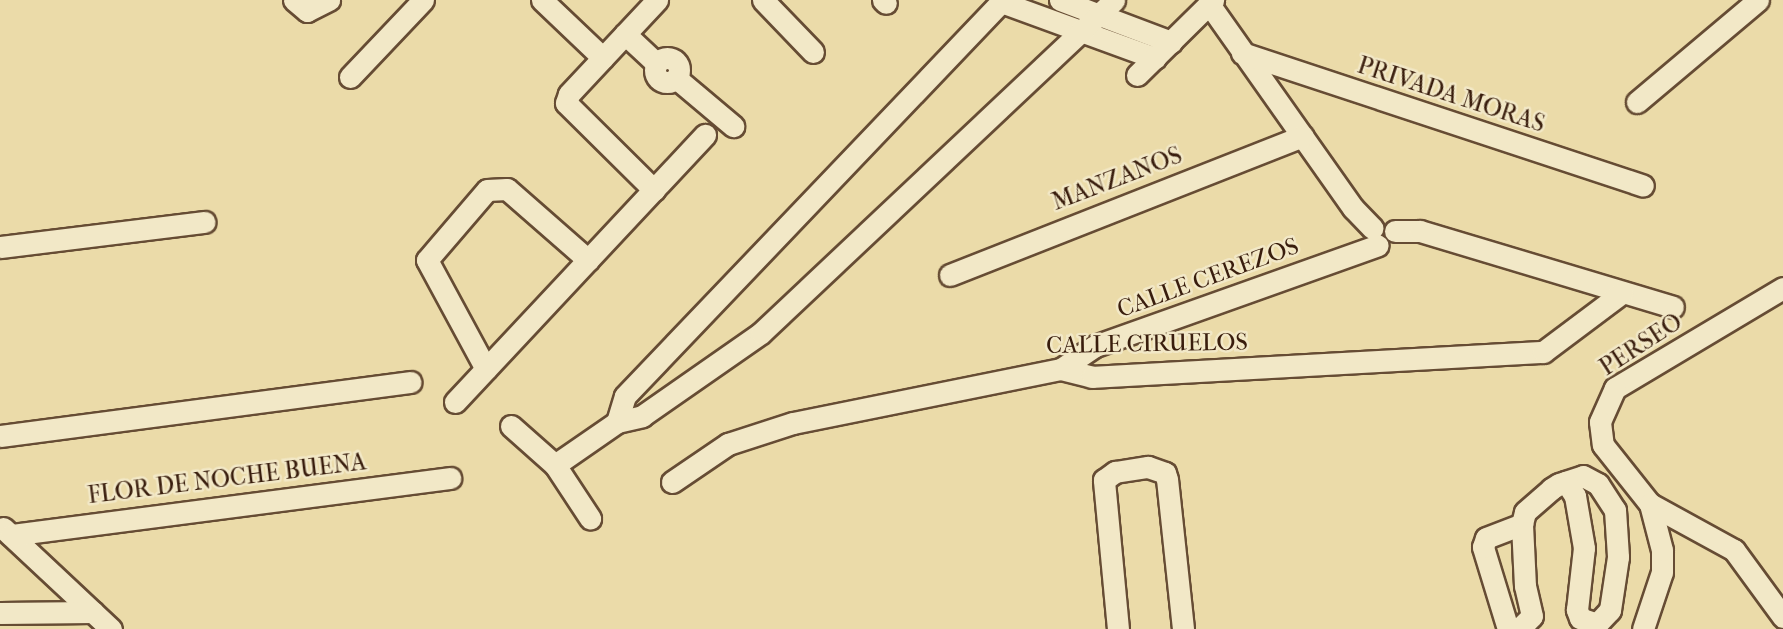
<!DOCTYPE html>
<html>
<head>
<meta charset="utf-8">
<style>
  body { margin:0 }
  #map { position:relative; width:1783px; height:629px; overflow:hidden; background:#ebdba9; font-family:"IM FELL French Canon",serif }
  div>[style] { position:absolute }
  .roads { filter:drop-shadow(2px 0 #664c34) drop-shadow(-2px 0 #664c34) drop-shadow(0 2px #664c34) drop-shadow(0 -2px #664c34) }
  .minor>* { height:21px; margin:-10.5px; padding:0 10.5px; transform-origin:10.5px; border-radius:10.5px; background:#f2e8c7 }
  .minor>.ring { margin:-10.5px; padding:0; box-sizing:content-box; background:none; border:21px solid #f2e8c7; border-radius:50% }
  span { translate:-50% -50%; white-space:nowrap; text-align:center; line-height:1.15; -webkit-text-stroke:5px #f2e8c7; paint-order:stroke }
  .street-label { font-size:24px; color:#391d0d }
</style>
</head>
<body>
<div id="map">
  <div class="roads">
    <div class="minor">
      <div style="left:294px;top:0;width:17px;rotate:40deg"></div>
      <div style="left:307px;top:11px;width:25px;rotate:-27deg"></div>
      <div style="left:542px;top:0;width:84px;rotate:43.6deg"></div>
      <div style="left:763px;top:0;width:72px;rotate:46.1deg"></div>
      <div style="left:883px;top:0;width:4px;rotate:45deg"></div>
      <div style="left:1060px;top:0;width:119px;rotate:20.7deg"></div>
      <div style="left:1001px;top:2px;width:164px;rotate:20deg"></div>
      <div style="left:1209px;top:4px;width:250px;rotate:54.8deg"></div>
      <div style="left:1353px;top:208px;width:28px;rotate:46deg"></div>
      <div style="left:625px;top:34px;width:42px;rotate:43.1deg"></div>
      <div style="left:1242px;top:53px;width:422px;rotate:18.3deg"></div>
      <div class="ring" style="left:655px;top:58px;width:3px;height:3px"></div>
      <div style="left:1137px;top:75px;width:107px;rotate:-44.6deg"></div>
      <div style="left:350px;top:77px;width:106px;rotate:-46.5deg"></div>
      <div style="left:676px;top:78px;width:75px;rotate:40.1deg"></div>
      <div style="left:1637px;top:102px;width:158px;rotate:-40.1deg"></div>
      <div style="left:654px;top:190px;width:124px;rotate:-135.3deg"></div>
      <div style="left:566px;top:103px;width:9px;rotate:-72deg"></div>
      <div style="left:569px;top:94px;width:129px;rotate:-46.9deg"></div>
      <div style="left:1395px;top:231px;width:25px"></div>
      <div style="left:1420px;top:231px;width:264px;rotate:16.7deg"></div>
      <div style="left:0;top:247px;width:206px;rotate:-7deg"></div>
      <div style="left:950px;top:275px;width:379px;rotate:-21.5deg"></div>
      <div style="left:1783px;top:288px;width:196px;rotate:149.2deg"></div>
      <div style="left:1615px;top:388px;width:37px;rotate:114deg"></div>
      <div style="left:1600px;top:422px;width:23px;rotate:83deg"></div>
      <div style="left:1603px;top:445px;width:75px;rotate:51.5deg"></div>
      <div style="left:1650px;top:504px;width:96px;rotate:28.7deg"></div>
      <div style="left:1734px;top:550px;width:83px;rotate:53.8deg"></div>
      <div style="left:486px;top:369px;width:124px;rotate:-118.4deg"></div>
      <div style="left:427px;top:260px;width:92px;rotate:-49.4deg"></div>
      <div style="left:487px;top:190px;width:20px;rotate:-3deg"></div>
      <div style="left:507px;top:189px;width:108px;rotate:41.2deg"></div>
      <div style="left:1061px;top:369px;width:41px;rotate:-34.1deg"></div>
      <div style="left:1095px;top:346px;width:300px;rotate:-19.6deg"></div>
      <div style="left:455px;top:402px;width:366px;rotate:-46.9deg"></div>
      <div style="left:617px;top:422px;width:27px;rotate:-73deg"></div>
      <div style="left:625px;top:396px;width:547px;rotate:-46.33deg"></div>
      <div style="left:511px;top:426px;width:59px;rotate:41.6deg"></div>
      <div style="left:555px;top:465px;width:64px;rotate:56.6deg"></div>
      <div style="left:0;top:436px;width:414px;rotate:-7.5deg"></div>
      <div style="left:555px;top:465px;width:75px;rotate:-34.7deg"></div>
      <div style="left:617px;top:422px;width:26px;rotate:-13deg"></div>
      <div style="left:642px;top:416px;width:145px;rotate:-34.9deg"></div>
      <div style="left:761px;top:333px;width:485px;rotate:-43.3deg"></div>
      <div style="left:672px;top:482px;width:68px;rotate:-34.2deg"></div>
      <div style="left:728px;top:444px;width:68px;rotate:-17.9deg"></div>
      <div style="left:793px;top:423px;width:273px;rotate:-11.4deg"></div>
      <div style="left:1061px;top:369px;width:32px;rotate:14deg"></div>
      <div style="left:1092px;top:377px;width:452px;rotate:-3.2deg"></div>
      <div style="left:1543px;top:352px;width:99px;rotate:-36.8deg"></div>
      <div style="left:3px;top:528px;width:148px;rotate:43.1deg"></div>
      <div style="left:11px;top:535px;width:443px;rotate:-7.4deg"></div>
      <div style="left:0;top:613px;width:93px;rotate:-0.6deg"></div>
      <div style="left:1118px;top:629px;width:150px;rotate:-95.4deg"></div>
      <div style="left:1104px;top:480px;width:14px;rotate:-36deg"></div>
      <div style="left:1115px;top:472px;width:33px;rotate:-9deg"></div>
      <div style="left:1148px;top:467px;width:18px;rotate:19deg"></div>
      <div style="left:1165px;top:473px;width:6px;rotate:72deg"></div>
      <div style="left:1167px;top:479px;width:151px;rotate:83.9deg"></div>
      <div style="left:1508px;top:629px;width:86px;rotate:-107deg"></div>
      <div style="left:1483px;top:547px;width:9px;rotate:-72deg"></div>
      <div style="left:1486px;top:538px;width:39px;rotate:-21deg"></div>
      <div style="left:1519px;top:629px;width:18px;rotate:-45deg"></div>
      <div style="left:1532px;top:616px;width:31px;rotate:-103deg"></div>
      <div style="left:1525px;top:586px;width:62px;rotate:-92.8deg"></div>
      <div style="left:1522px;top:524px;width:12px;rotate:-76deg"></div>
      <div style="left:1525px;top:512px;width:35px;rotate:-41deg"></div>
      <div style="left:1551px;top:489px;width:9px;rotate:-32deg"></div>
      <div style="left:1559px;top:484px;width:25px;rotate:-18deg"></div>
      <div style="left:1583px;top:476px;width:17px;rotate:28deg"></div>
      <div style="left:1598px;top:484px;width:31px;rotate:57deg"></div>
      <div style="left:1615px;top:510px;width:47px;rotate:86.3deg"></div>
      <div style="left:1618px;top:557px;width:54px;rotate:98.6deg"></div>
      <div style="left:1610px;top:610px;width:19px;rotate:133deg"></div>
      <div style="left:1597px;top:624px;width:18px;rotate:-161deg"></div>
      <div style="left:1580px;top:618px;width:9px;rotate:-111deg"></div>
      <div style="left:1577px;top:610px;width:62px;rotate:-83.6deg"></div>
      <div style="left:1584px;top:548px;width:53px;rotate:-99.8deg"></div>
      <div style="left:1575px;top:496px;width:17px;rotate:-123deg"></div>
      <div style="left:1643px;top:629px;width:60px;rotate:-71.6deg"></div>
      <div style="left:1662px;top:572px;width:22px;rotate:-90deg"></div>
      <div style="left:1662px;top:550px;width:48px;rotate:-104.6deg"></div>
    </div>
  </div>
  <div class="street-label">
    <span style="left:1451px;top:95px;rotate:18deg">PRIVADA MORAS</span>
    <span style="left:1117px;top:179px;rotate:-21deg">MANZANOS</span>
    <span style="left:1208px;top:278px;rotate:-20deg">CALLE CEREZOS</span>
    <span style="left:1147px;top:344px;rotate:-1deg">CALLE CIRUELOS</span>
    <span style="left:1641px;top:345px;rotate:-33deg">PERSEO</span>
    <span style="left:227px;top:479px;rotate:-7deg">FLOR DE NOCHE BUENA</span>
  </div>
</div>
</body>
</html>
